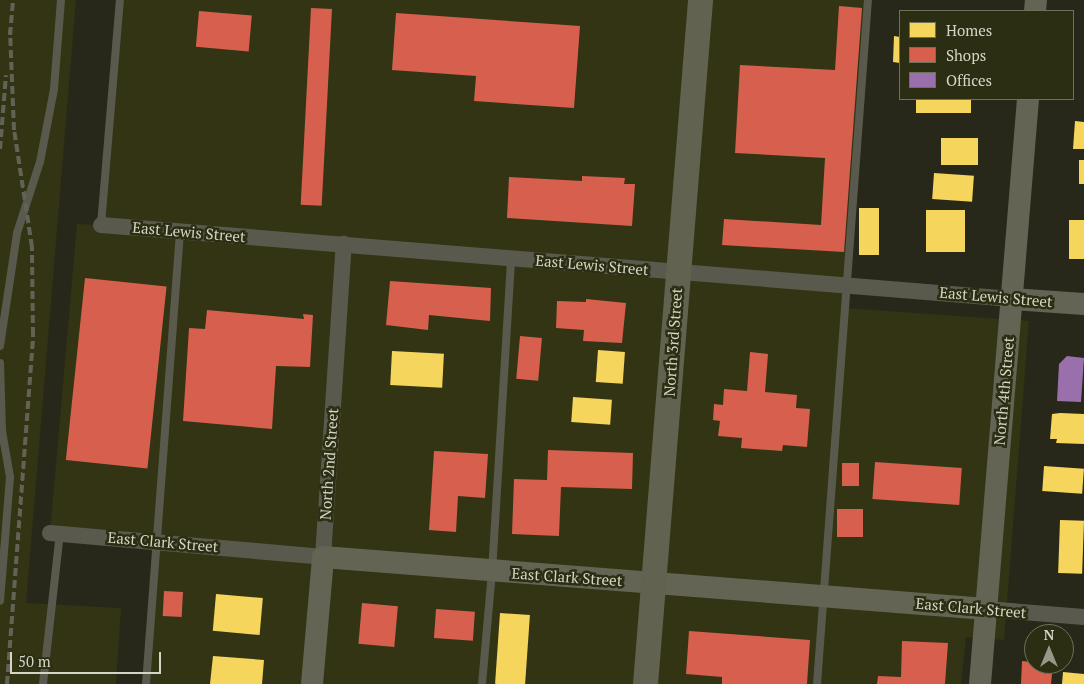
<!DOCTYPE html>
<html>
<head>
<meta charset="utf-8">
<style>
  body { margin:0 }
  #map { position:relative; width:1084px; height:684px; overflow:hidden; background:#272819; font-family:"PT Serif",serif }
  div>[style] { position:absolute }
  .built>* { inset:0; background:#323414 }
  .homes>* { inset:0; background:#f6d55c; transform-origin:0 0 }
  .shops>* { inset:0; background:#d6604d; transform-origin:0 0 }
  .offices>* { inset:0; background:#9970ab }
  .lane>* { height:8px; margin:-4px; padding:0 4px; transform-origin:4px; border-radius:4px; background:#595a4d }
  .street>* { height:16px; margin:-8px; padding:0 8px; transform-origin:8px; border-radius:8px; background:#595a4d }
  .secondary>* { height:22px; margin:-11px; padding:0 11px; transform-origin:11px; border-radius:11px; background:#636454 }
  .primary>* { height:25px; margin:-12.5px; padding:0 12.5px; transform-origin:12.5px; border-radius:12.5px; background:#616250 }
  .rail>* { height:4px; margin-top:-2px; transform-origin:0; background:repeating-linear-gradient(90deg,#626356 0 8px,transparent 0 12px) }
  span { translate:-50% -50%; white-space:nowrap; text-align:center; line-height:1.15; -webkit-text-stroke:5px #2c2e13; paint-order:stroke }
  .street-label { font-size:15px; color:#d4d5c5 }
  .legend { position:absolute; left:899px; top:10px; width:175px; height:90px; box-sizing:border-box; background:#2c2e13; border:1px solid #6f715a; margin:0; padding:6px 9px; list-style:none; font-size:15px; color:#d4d5c5 }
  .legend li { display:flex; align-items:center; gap:10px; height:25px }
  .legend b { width:25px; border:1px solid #6f715a }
  .north { position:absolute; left:1024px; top:624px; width:50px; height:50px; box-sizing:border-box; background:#2c2e13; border:1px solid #6f715a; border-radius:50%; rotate:0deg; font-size:14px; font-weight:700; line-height:20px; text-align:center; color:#d4d5c5 }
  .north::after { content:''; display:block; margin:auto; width:18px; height:22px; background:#979889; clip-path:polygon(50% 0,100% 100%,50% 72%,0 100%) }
  .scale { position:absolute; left:10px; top:652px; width:151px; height:22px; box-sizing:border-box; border:2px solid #d4d5c5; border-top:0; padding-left:6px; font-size:15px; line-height:18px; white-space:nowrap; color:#d4d5c5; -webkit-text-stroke:4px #2c2e13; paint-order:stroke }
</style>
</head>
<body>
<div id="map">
  <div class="built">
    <div style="clip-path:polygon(0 0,76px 0,26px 603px,121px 608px,116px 684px,0 684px)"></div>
    <div style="clip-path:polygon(120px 0,869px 0,845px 308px,1029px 321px,1004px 640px,966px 637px,961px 684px,146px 684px,158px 542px,50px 533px,77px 224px,101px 225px)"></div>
  </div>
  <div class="homes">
    <div style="clip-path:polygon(894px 36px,900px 37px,900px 63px,893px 62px)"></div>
    <div style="left:916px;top:99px;width:55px;height:14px"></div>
    <div style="clip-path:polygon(1075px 121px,1084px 122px,1084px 149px,1073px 149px)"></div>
    <div style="left:941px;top:138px;width:37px;height:27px"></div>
    <div style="left:1079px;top:160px;width:5px;height:24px"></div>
    <div style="left:934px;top:173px;width:40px;height:26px;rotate:4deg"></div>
    <div style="left:859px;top:208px;width:20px;height:47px"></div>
    <div style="left:926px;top:210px;width:39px;height:42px"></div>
    <div style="left:1069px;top:220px;width:15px;height:39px"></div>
    <div style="left:598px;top:350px;width:27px;height:32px;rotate:4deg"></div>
    <div style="left:392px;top:351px;width:52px;height:34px;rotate:3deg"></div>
    <div style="left:573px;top:397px;width:39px;height:25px;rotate:4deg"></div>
    <div style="clip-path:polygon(1060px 413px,1084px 414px,1084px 444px,1056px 443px,1057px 439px,1050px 439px,1052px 414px)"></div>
    <div style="left:1044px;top:466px;width:40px;height:25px;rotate:4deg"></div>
    <div style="left:1060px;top:520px;width:24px;height:53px;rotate:2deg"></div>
    <div style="left:216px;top:594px;width:47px;height:37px;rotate:5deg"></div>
    <div style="left:500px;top:613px;width:30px;height:71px;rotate:4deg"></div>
    <div style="clip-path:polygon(213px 656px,264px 660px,262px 684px,210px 684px)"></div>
    <div style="clip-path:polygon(1063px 672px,1084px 674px,1084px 684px,1062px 684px)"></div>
  </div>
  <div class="shops">
    <div style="clip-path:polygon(839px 6px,862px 8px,844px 252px,722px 245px,724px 219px,821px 225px,825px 158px,735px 153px,740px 65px,835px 70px)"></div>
    <div style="left:311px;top:8px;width:21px;height:197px;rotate:3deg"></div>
    <div style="left:199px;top:11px;width:53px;height:36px;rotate:5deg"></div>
    <div style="clip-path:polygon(396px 13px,580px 26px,574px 108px,474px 101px,476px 76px,392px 70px)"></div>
    <div style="clip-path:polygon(582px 176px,625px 178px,624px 184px,635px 184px,632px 226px,507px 218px,509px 177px,582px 181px)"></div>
    <div style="left:85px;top:278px;width:82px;height:183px;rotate:6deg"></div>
    <div style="clip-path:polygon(390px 281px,491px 288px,490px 321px,429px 315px,428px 330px,386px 325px)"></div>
    <div style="clip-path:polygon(586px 299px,626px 303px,622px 343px,583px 341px,584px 330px,556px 328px,557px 301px,586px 302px)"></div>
    <div style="clip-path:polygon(207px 310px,304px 319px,303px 314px,313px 315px,310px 367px,276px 366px,272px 429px,183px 421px,189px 328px,205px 329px)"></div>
    <div style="left:520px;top:336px;width:22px;height:43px;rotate:5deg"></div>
    <div style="clip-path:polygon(750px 352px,768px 354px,765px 392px,797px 395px,796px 408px,810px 409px,807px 447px,783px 445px,782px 451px,741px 448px,742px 438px,718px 436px,720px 421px,713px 420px,714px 404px,723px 405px,724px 389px,747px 391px)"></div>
    <div style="clip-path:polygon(548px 450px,633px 453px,632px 489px,561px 487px,559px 536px,512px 534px,514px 479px,547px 480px)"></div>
    <div style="clip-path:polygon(434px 451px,488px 454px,485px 498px,458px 496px,456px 532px,429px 530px)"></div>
    <div style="left:875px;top:462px;width:87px;height:37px;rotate:4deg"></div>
    <div style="left:842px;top:463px;width:17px;height:23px"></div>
    <div style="left:837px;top:509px;width:26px;height:28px"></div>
    <div style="left:164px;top:591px;width:19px;height:25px;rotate:3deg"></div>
    <div style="left:362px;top:603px;width:36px;height:41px;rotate:5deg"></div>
    <div style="left:436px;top:609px;width:39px;height:29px;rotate:4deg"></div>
    <div style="clip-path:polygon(689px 631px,810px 640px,807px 684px,722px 684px,722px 677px,686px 674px)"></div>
    <div style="clip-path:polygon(902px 641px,948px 643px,945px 684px,877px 684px,878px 676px,901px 677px)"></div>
    <div style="clip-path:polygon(1022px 661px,1053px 664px,1051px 684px,1021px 684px)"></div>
  </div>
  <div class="offices">
    <div style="clip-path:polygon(1067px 356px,1084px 358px,1081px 402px,1057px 401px,1059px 364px)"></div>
  </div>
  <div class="lane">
    <div style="left:101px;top:225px;width:226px;rotate:-85.2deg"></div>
    <div style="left:0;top:346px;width:114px;rotate:-81.4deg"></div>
    <div style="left:17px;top:233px;width:75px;rotate:-72.1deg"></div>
    <div style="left:40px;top:162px;width:74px;rotate:-79.1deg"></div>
    <div style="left:54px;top:89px;width:89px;rotate:-85.5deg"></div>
    <div style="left:0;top:363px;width:68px;rotate:88.3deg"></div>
    <div style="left:2px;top:431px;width:47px;rotate:80.1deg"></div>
    <div style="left:10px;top:477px;width:124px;rotate:94.6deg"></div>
    <div style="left:43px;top:684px;width:152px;rotate:-83.6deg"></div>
    <div style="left:146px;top:684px;width:454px;rotate:-85.7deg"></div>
    <div style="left:482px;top:684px;width:112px;rotate:-84.9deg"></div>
    <div style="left:492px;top:572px;width:315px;rotate:-86.5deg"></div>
    <div style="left:817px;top:684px;width:686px;rotate:-85.74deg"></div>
  </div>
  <div class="street">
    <div style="left:101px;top:225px;width:914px;rotate:4.64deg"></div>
    <div style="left:50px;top:533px;width:274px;rotate:5deg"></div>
    <div style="left:323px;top:557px;width:314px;rotate:-86.2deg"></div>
    <div style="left:986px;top:609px;width:98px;rotate:4.7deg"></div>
  </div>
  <div class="secondary">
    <div style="left:1035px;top:11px;width:11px;rotate:-85deg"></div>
    <div style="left:1012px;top:299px;width:72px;rotate:4deg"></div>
    <div style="left:312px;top:684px;width:127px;rotate:-85deg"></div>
    <div style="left:323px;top:557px;width:665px;rotate:4.48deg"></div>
    <div style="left:980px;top:684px;width:587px;rotate:-85.31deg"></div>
  </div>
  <div class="primary">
    <div style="left:645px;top:684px;width:686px;rotate:-85.4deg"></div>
  </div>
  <div class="rail">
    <div style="left:10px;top:35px;width:35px;rotate:-85deg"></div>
    <div style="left:0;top:149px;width:74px;rotate:-85.4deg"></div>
    <div style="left:7px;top:684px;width:350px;rotate:-85.7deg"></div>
    <div style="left:33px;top:335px;width:88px;rotate:-90.7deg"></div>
    <div style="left:32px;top:247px;width:118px;rotate:-98.7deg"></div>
    <div style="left:14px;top:130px;width:100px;rotate:-92.3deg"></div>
  </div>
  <div class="street-label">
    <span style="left:189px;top:232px;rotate:5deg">East Lewis Street</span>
    <span style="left:592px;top:265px;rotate:5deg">East Lewis Street</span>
    <span style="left:996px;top:297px;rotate:5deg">East Lewis Street</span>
    <span style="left:673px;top:342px;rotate:-86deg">North 3rd Street</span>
    <span style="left:1004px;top:391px;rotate:-85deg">North 4th Street</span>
    <span style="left:329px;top:464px;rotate:-86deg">North 2nd Street</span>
    <span style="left:163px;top:542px;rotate:5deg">East Clark Street</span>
    <span style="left:567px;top:577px;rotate:4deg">East Clark Street</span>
    <span style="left:971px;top:608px;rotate:5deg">East Clark Street</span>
  </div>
  <ul class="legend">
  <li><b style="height:14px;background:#f6d55c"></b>Homes</li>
  <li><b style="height:14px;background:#d6604d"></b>Shops</li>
  <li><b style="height:14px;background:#9970ab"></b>Offices</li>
  </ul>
  <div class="north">N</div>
  <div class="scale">50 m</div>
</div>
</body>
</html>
